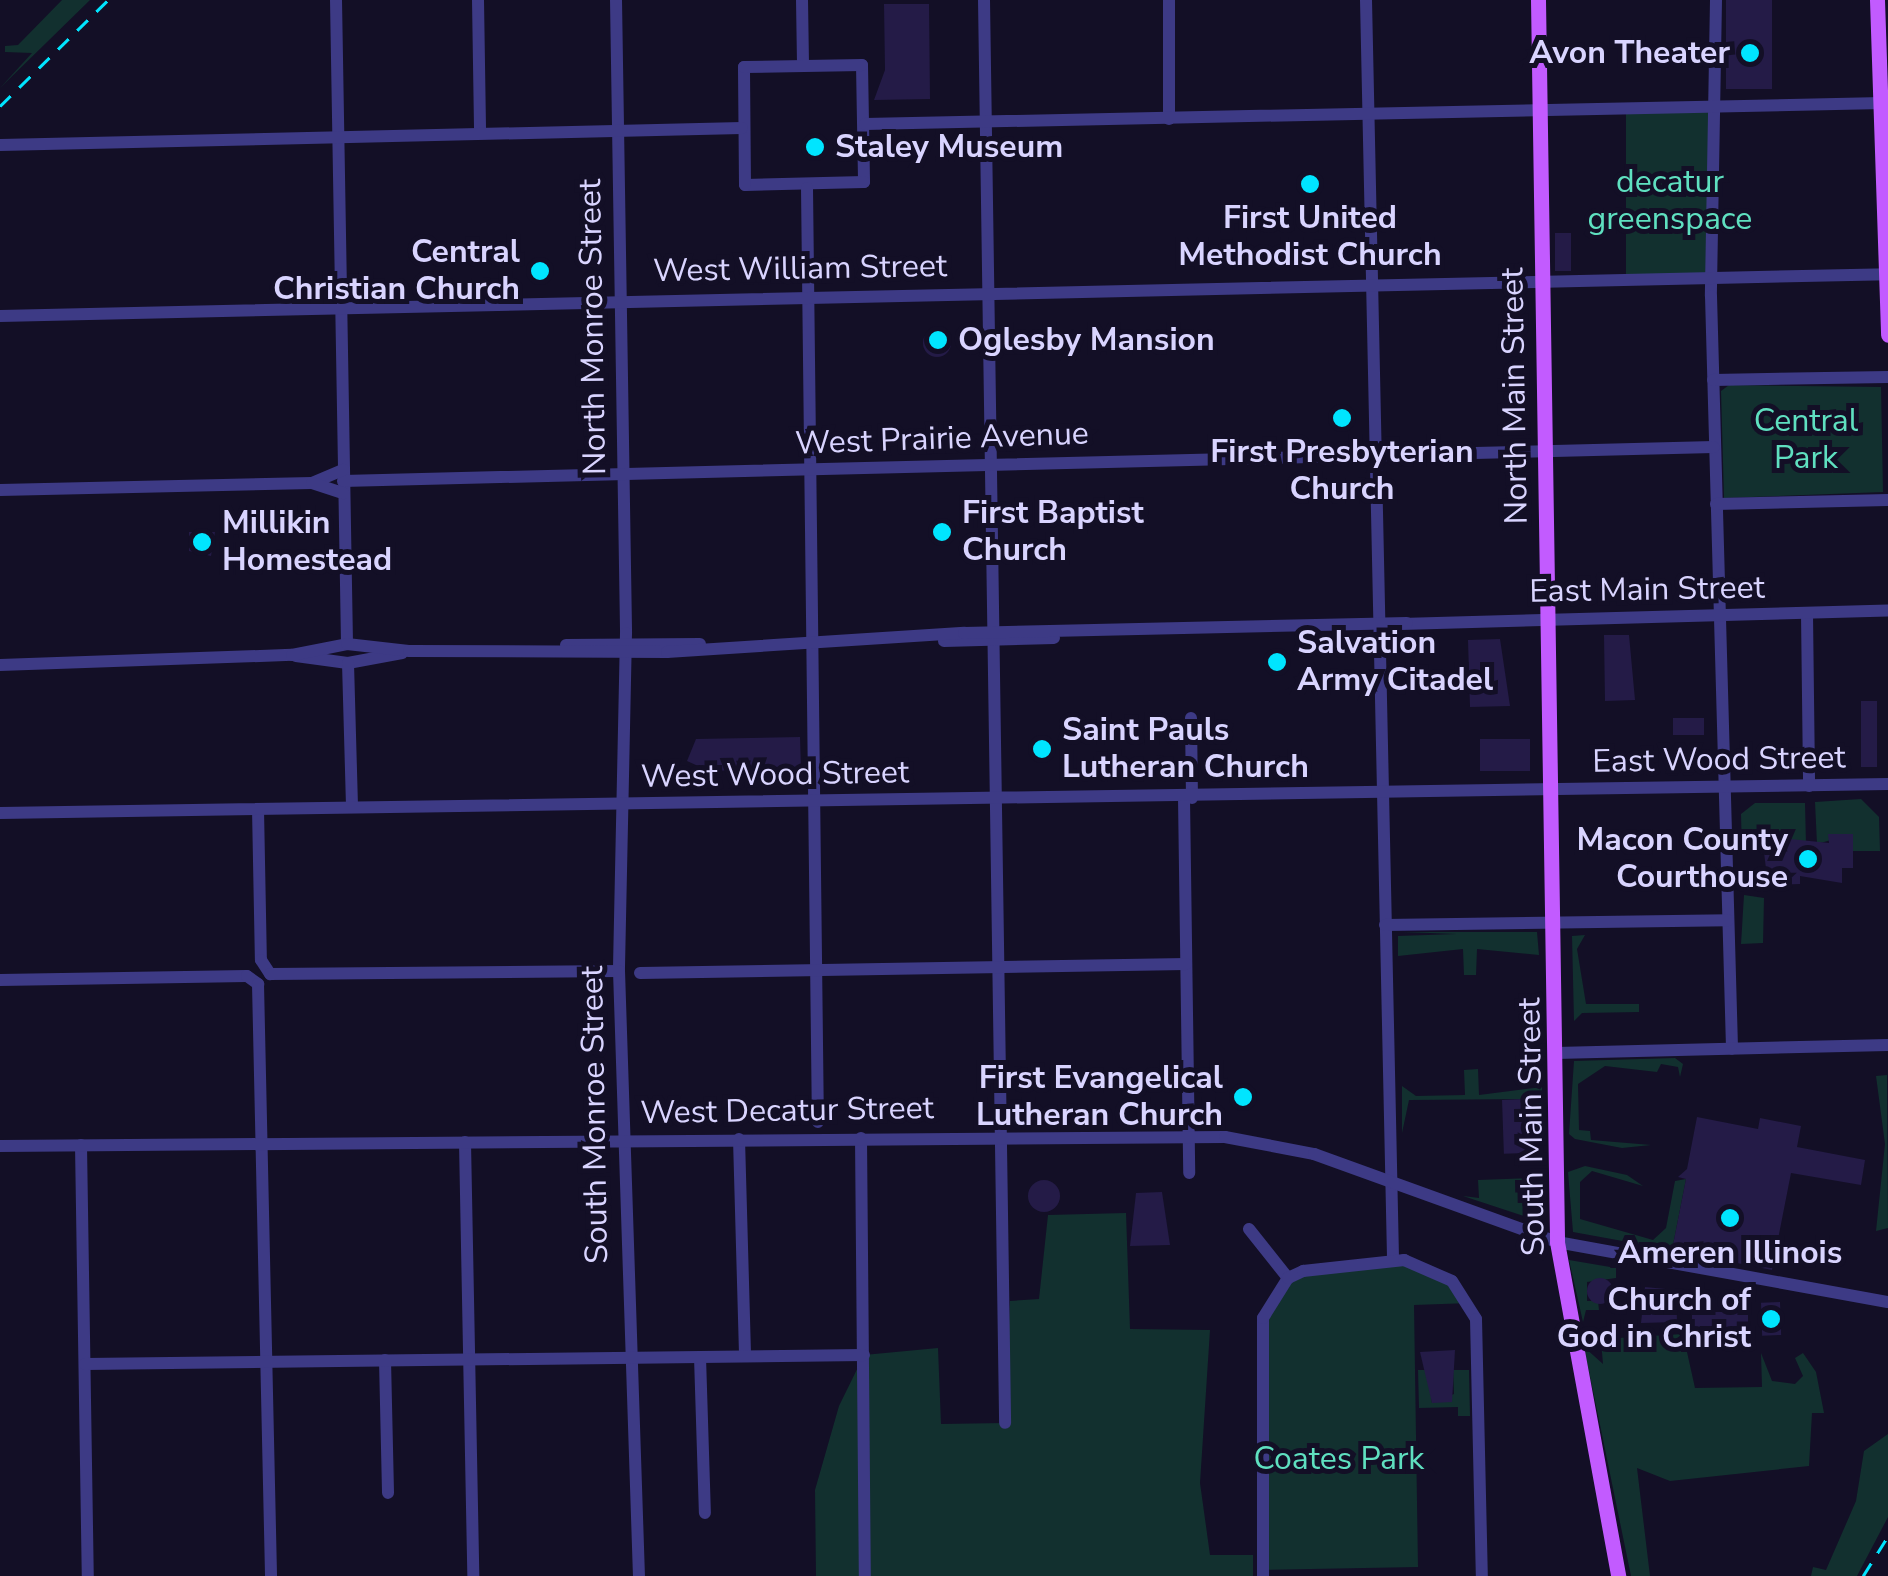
<!DOCTYPE html>
<html>
<head>
<meta charset="utf-8">
<style>
  body { margin:0 }
  #map { position:relative; width:1888px; height:1576px; overflow:hidden; background:#130f26; font-family:"Nunito Sans",sans-serif }
  div>[style] { position:absolute }
  .green>* { inset:0; background:#12302f; transform-origin:0 0 }
  .building>* { inset:0; background:#241b47; transform-origin:0 0 }
  .round { border-radius:50% }
  .minor>* { height:12px; margin:-6px; padding:0 6px; transform-origin:6px; border-radius:6px; background:#3d3a85 }
  .major>* { height:15px; margin:-7.5px; padding:0 7.5px; transform-origin:7.5px; border-radius:7.5px; background:#c25bff }
  .rail>* { height:2.5px; margin-top:-1.25px; transform-origin:0; background:repeating-linear-gradient(90deg,#00e5ff 0 15px,transparent 0 27px) }
  .dots>* { width:28px; height:28px; translate:-50% -50%; box-sizing:border-box; border:5px solid #130f26; border-radius:50% }
  span { translate:-50% -50%; white-space:nowrap; text-align:center; line-height:1.15; -webkit-text-stroke:10px #130f26; paint-order:stroke }
  .poi-label { font-size:32px; color:#d9d4ff; font-weight:700 }
  .right { translate:-100% -50%; text-align:right }
  .left { translate:0 -50%; text-align:left }
  .park-label { font-size:32px; color:#5fe0c0 }
  .street-label { font-size:32px; color:#d9d4ff }
</style>
</head>
<body>
<div id="map">
  <div class="green">
    <div style="clip-path:polygon(62px 0,90px 0,0 88px,32px 53px,5px 52px,5px 46px,18px 45px)"></div>
    <div style="left:1714px;top:108px;width:174px;height:88px;rotate:90deg"></div>
    <div style="clip-path:polygon(1729px 385px,1881px 387px,1883px 492px,1724px 498px,1721px 391px)"></div>
    <div style="clip-path:polygon(1861px 799px,1879px 817px,1880px 851px,1853px 851px,1852px 834px,1817px 844px,1815px 802px)"></div>
    <div style="clip-path:polygon(1755px 803px,1805px 803px,1806px 844px,1762px 836px,1762px 854px,1742px 854px,1741px 814px)"></div>
    <div style="clip-path:polygon(1744px 895px,1764px 898px,1763px 943px,1741px 944px)"></div>
    <div style="clip-path:polygon(1402px 932px,1537px 932px,1539px 955px,1477px 949px,1476px 975px,1464px 975px,1463px 949px,1398px 956px,1398px 936px,1457px 934px)"></div>
    <div style="clip-path:polygon(1585px 935px,1577px 949px,1586px 1004px,1639px 1004px,1639px 1012px,1582px 1013px,1574px 1021px,1572px 936px)"></div>
    <div style="clip-path:polygon(1675px 1058px,1683px 1064px,1680px 1077px,1678px 1067px,1661px 1064px,1657px 1072px,1605px 1066px,1578px 1084px,1579px 1130px,1590px 1131px,1591px 1140px,1651px 1145px,1622px 1148px,1575px 1139px,1569px 1134px,1574px 1061px)"></div>
    <div style="clip-path:polygon(1478px 1069px,1479px 1095px,1542px 1087px,1543px 1119px,1529px 1119px,1527px 1099px,1409px 1100px,1402px 1133px,1402px 1086px,1416px 1096px,1465px 1095px,1464px 1070px)"></div>
    <div style="clip-path:polygon(1887px 1075px,1888px 1228px,1876px 1231px,1885px 1144px,1876px 1076px)"></div>
    <div style="clip-path:polygon(1585px 1166px,1627px 1175px,1643px 1186px,1592px 1171px,1580px 1182px,1580px 1219px,1653px 1240px,1666px 1228px,1675px 1181px,1686px 1179px,1672px 1250px,1573px 1232px,1568px 1172px)"></div>
    <div style="clip-path:polygon(1532px 1170px,1544px 1172px,1539px 1221px,1463px 1196px,1479px 1198px,1478px 1180px,1532px 1178px)"></div>
    <div style="clip-path:polygon(1126px 1213px,1130px 1329px,1210px 1330px,1200px 1483px,1210px 1555px,1253px 1555px,1253px 1576px,816px 1576px,815px 1490px,839px 1406px,864px 1355px,938px 1348px,941px 1424px,1005px 1423px,1010px 1301px,1039px 1299px,1048px 1215px)"></div>
    <div style="clip-path:polygon(1569px 1260px,1616px 1268px,1616px 1278px,1587px 1282px,1587px 1301px,1598px 1301px,1599px 1310px,1586px 1310px,1583px 1322px)"></div>
    <div style="clip-path:polygon(1420px 1262px,1470px 1303px,1414px 1305px,1418px 1567px,1263px 1570px,1260px 1350px,1270px 1301px,1288px 1278px)"></div>
    <div style="clip-path:polygon(1592px 1330px,1602px 1339px,1683px 1334px,1695px 1388px,1762px 1387px,1761px 1353px,1772px 1381px,1795px 1384px,1803px 1376px,1795px 1358px,1803px 1353px,1816px 1372px,1824px 1413px,1812px 1413px,1809px 1466px,1670px 1481px,1637px 1468px,1650px 1576px,1631px 1576px,1584px 1347px,1603px 1364px,1601px 1341px,1593px 1341px,1592px 1350px,1587px 1341px)"></div>
    <div style="clip-path:polygon(1418px 1370px,1427px 1370px,1432px 1403px,1454px 1394px,1453px 1370px,1469px 1370px,1470px 1416px,1458px 1416px,1458px 1407px,1419px 1408px)"></div>
    <div style="clip-path:polygon(1888px 1434px,1888px 1517px,1857px 1576px,1811px 1576px,1813px 1567px,1826px 1570px,1856px 1501px,1864px 1451px)"></div>
  </div>
  <div class="building">
    <div style="left:1726px;top:0;width:46px;height:89px"></div>
    <div style="clip-path:polygon(884px 4px,929px 4px,930px 99px,874px 100px,885px 70px)"></div>
    <div style="left:1555px;top:233px;width:16px;height:38px"></div>
    <div class="round" style="left:923px;top:329px;width:28px;height:28px"></div>
    <div style="clip-path:polygon(189px 532px,215px 532px,211px 556px,189px 551px)"></div>
    <div style="clip-path:polygon(1604px 635px,1629px 635px,1635px 700px,1605px 701px)"></div>
    <div style="clip-path:polygon(1500px 639px,1510px 706px,1470px 707px,1468px 640px)"></div>
    <div style="left:1861px;top:701px;width:16px;height:66px"></div>
    <div style="left:1704px;top:718px;width:17px;height:31px;rotate:90deg"></div>
    <div style="clip-path:polygon(800px 737px,801px 768px,709px 771px,687px 761px,696px 739px)"></div>
    <div style="left:1530px;top:739px;width:32px;height:50px;rotate:90deg"></div>
    <div style="clip-path:polygon(1828px 834px,1853px 834px,1853px 868px,1842px 868px,1842px 883px,1800px 876px,1800px 884px,1768px 885px,1762px 836px,1829px 843px)"></div>
    <div style="left:1528px;top:1099px;width:54px;height:26px;rotate:88deg"></div>
    <div style="clip-path:polygon(1697px 1117px,1758px 1129px,1760px 1118px,1801px 1126px,1797px 1147px,1865px 1160px,1861px 1185px,1791px 1173px,1772px 1270px,1672px 1250px,1686px 1179px,1678px 1177px,1687px 1169px)"></div>
    <div class="round" style="left:1028px;top:1180px;width:32px;height:32px"></div>
    <div style="clip-path:polygon(1162px 1192px,1170px 1245px,1130px 1246px,1136px 1193px)"></div>
    <div class="round" style="left:1587px;top:1278px;width:26px;height:26px"></div>
    <div style="clip-path:polygon(1645px 1287px,1676px 1290px,1677px 1322px,1641px 1323px)"></div>
    <div style="left:1780px;top:1302px;width:33px;height:19px;rotate:88deg"></div>
    <div style="left:1748px;top:1312px;width:22px;height:56px;rotate:90deg"></div>
    <div style="clip-path:polygon(1455px 1350px,1452px 1402px,1432px 1403px,1420px 1352px)"></div>
  </div>
  <div class="minor">
    <div style="left:336px;top:0;width:644px;rotate:89.02deg"></div>
    <div style="left:478px;top:0;width:133px;rotate:89.1deg"></div>
    <div style="left:616px;top:0;width:633px;rotate:89.09deg"></div>
    <div style="left:626px;top:633px;width:338px;rotate:91.2deg"></div>
    <div style="left:619px;top:971px;width:605px;rotate:88.11deg"></div>
    <div style="left:802px;top:0;width:63px;rotate:89.1deg"></div>
    <div style="left:984px;top:0;width:1423px;rotate:89.15deg"></div>
    <div style="left:1169px;top:0;width:119px;rotate:90deg"></div>
    <div style="left:1366px;top:0;width:1260px;rotate:88.77deg"></div>
    <div style="left:1716px;top:0;width:296px;rotate:91deg"></div>
    <div style="left:1711px;top:296px;width:753px;rotate:88.4deg"></div>
    <div style="left:862px;top:65px;width:117px;rotate:89deg"></div>
    <div style="left:864px;top:182px;width:119px;rotate:178.6deg"></div>
    <div style="left:745px;top:185px;width:118px;rotate:-90.5deg"></div>
    <div style="left:744px;top:67px;width:118px;rotate:-1deg"></div>
    <div style="left:865px;top:124px;width:1018px;rotate:-1.18deg"></div>
    <div style="left:0;top:145px;width:742px;rotate:-1.31deg"></div>
    <div style="left:807px;top:188px;width:934px;rotate:89.33deg"></div>
    <div style="left:0;top:316px;width:1888px;rotate:-1.27deg"></div>
    <div style="left:1713px;top:380px;width:175px;rotate:-1deg"></div>
    <div style="left:343px;top:481px;width:1371px;rotate:-1.42deg"></div>
    <div style="left:312px;top:483px;width:34px;rotate:-23deg"></div>
    <div style="left:0;top:490px;width:312px;rotate:-1.3deg"></div>
    <div style="left:312px;top:483px;width:33px;rotate:18deg"></div>
    <div style="left:1716px;top:504px;width:172px;rotate:-1.3deg"></div>
    <div style="left:1807px;top:614px;width:172px;rotate:89.3deg"></div>
    <div style="left:1401px;top:624px;width:487px;rotate:-1.6deg"></div>
    <div style="left:944px;top:641px;width:110px;rotate:-1.6deg"></div>
    <div style="left:566px;top:645px;width:134px;rotate:-0.4deg"></div>
    <div style="left:296px;top:656px;width:52px;rotate:7.7deg"></div>
    <div style="left:348px;top:663px;width:55px;rotate:-10.5deg"></div>
    <div style="left:348px;top:663px;width:144px;rotate:88.4deg"></div>
    <div style="left:0;top:665px;width:292px;rotate:-2deg"></div>
    <div style="left:292px;top:655px;width:56px;rotate:-11.3deg"></div>
    <div style="left:347px;top:644px;width:62px;rotate:6.4deg"></div>
    <div style="left:409px;top:651px;width:258px;rotate:0.2deg"></div>
    <div style="left:667px;top:652px;width:298px;rotate:-3.7deg"></div>
    <div style="left:964px;top:633px;width:443px;rotate:-1.3deg"></div>
    <div style="left:1191px;top:718px;width:80px;rotate:89.3deg"></div>
    <div style="left:1184px;top:798px;width:375px;rotate:89.2deg"></div>
    <div style="left:258px;top:809px;width:151px;rotate:88.9deg"></div>
    <div style="left:261px;top:960px;width:17px;rotate:57deg"></div>
    <div style="left:270px;top:974px;width:349px;rotate:-0.5deg"></div>
    <div style="left:0;top:813px;width:1888px;rotate:-0.88deg"></div>
    <div style="left:1385px;top:925px;width:343px;rotate:-0.8deg"></div>
    <div style="left:640px;top:973px;width:546px;rotate:-0.94deg"></div>
    <div style="left:0;top:980px;width:247px;rotate:-0.9deg"></div>
    <div style="left:247px;top:976px;width:14px;rotate:36deg"></div>
    <div style="left:258px;top:984px;width:592px;rotate:88.74deg"></div>
    <div style="left:1556px;top:1053px;width:332px;rotate:-1.4deg"></div>
    <div style="left:861px;top:1138px;width:438px;rotate:89.5deg"></div>
    <div style="left:739px;top:1139px;width:217px;rotate:88.4deg"></div>
    <div style="left:465px;top:1142px;width:434px;rotate:88.9deg"></div>
    <div style="left:81px;top:1145px;width:431px;rotate:89.1deg"></div>
    <div style="left:0;top:1146px;width:1225px;rotate:-0.42deg"></div>
    <div style="left:1225px;top:1137px;width:91px;rotate:10.8deg"></div>
    <div style="left:1314px;top:1154px;width:258px;rotate:19.9deg"></div>
    <div style="left:1557px;top:1242px;width:336px;rotate:10.3deg"></div>
    <div style="left:1249px;top:1229px;width:63px;rotate:51.5deg"></div>
    <div style="left:700px;top:1357px;width:156px;rotate:88.2deg"></div>
    <div style="left:385px;top:1360px;width:133px;rotate:88.7deg"></div>
    <div style="left:85px;top:1364px;width:779px;rotate:-0.66deg"></div>
    <div style="left:1263px;top:1576px;width:258px;rotate:-90deg"></div>
    <div style="left:1263px;top:1318px;width:47px;rotate:-58deg"></div>
    <div style="left:1288px;top:1278px;width:17px;rotate:-25deg"></div>
    <div style="left:1303px;top:1271px;width:102px;rotate:-6.2deg"></div>
    <div style="left:1404px;top:1260px;width:52px;rotate:23.6deg"></div>
    <div style="left:1452px;top:1281px;width:45px;rotate:57.7deg"></div>
    <div style="left:1476px;top:1319px;width:257px;rotate:88.7deg"></div>
  </div>
  <div class="major">
    <div style="left:1538px;top:0;width:1242px;rotate:89.12deg"></div>
    <div style="left:1557px;top:1242px;width:340px;rotate:79.6deg"></div>
    <div style="left:1877px;top:0;width:335px;rotate:88.1deg"></div>
  </div>
  <div class="rail">
    <div style="left:0;top:106px;width:151px;rotate:-44.5deg"></div>
    <div style="left:1863px;top:1576px;width:47px;rotate:-58deg"></div>
  </div>
  <div class="dots">
    <div style="left:1750px;top:53px;background:#00e5ff"></div>
    <div style="left:815px;top:147px;background:#00e5ff"></div>
    <div style="left:1310px;top:184px;background:#00e5ff"></div>
    <div style="left:540px;top:271px;background:#00e5ff"></div>
    <div style="left:938px;top:340px;background:#00e5ff"></div>
    <div style="left:1342px;top:418px;background:#00e5ff"></div>
    <div style="left:942px;top:532px;background:#00e5ff"></div>
    <div style="left:202px;top:542px;background:#00e5ff"></div>
    <div style="left:1277px;top:662px;background:#00e5ff"></div>
    <div style="left:1042px;top:749px;background:#00e5ff"></div>
    <div style="left:1808px;top:859px;background:#00e5ff"></div>
    <div style="left:1243px;top:1097px;background:#00e5ff"></div>
    <div style="left:1730px;top:1218px;background:#00e5ff"></div>
    <div style="left:1771px;top:1319px;background:#00e5ff"></div>
  </div>
  <div class="poi-label">
    <span class="right" style="left:1730px;top:53px">Avon Theater</span>
    <span class="left" style="left:835px;top:147px">Staley Museum</span>
    <span style="left:1310px;top:237px">First United<br>Methodist Church</span>
    <span class="right" style="left:520px;top:271px">Central<br>Christian Church</span>
    <span class="left" style="left:958px;top:340px">Oglesby Mansion</span>
    <span style="left:1342px;top:471px">First Presbyterian<br>Church</span>
    <span class="left" style="left:962px;top:532px">First Baptist<br>Church</span>
    <span class="left" style="left:222px;top:542px">Millikin<br>Homestead</span>
    <span class="left" style="left:1297px;top:662px">Salvation<br>Army Citadel</span>
    <span class="left" style="left:1062px;top:749px">Saint Pauls<br>Lutheran Church</span>
    <span class="right" style="left:1788px;top:859px">Macon County<br>Courthouse</span>
    <span class="right" style="left:1223px;top:1097px">First Evangelical<br>Lutheran Church</span>
    <span style="left:1730px;top:1253px">Ameren Illinois</span>
    <span class="right" style="left:1751px;top:1319px">Church of<br>God in Christ</span>
  </div>
  <div class="park-label">
    <span style="left:1670px;top:201px">decatur<br>greenspace</span>
    <span style="left:1806px;top:440px">Central<br>Park</span>
    <span style="left:1339px;top:1459px">Coates Park</span>
  </div>
  <div class="street-label">
    <span style="left:800px;top:269px;rotate:-1deg">West William Street</span>
    <span style="left:593px;top:327px;rotate:-91deg">North Monroe Street</span>
    <span style="left:1515px;top:396px;rotate:-91deg">North Main Street</span>
    <span style="left:942px;top:439px;rotate:-2deg">West Prairie Avenue</span>
    <span style="left:1647px;top:590px;rotate:-1deg">East Main Street</span>
    <span style="left:1719px;top:760px;rotate:-1deg">East Wood Street</span>
    <span style="left:775px;top:775px;rotate:-1deg">West Wood Street</span>
    <span style="left:787px;top:1111px;rotate:-1deg">West Decatur Street</span>
    <span style="left:595px;top:1115px;rotate:-91deg">South Monroe Street</span>
    <span style="left:1532px;top:1127px;rotate:-91deg">South Main Street</span>
  </div>
</div>
</body>
</html>
